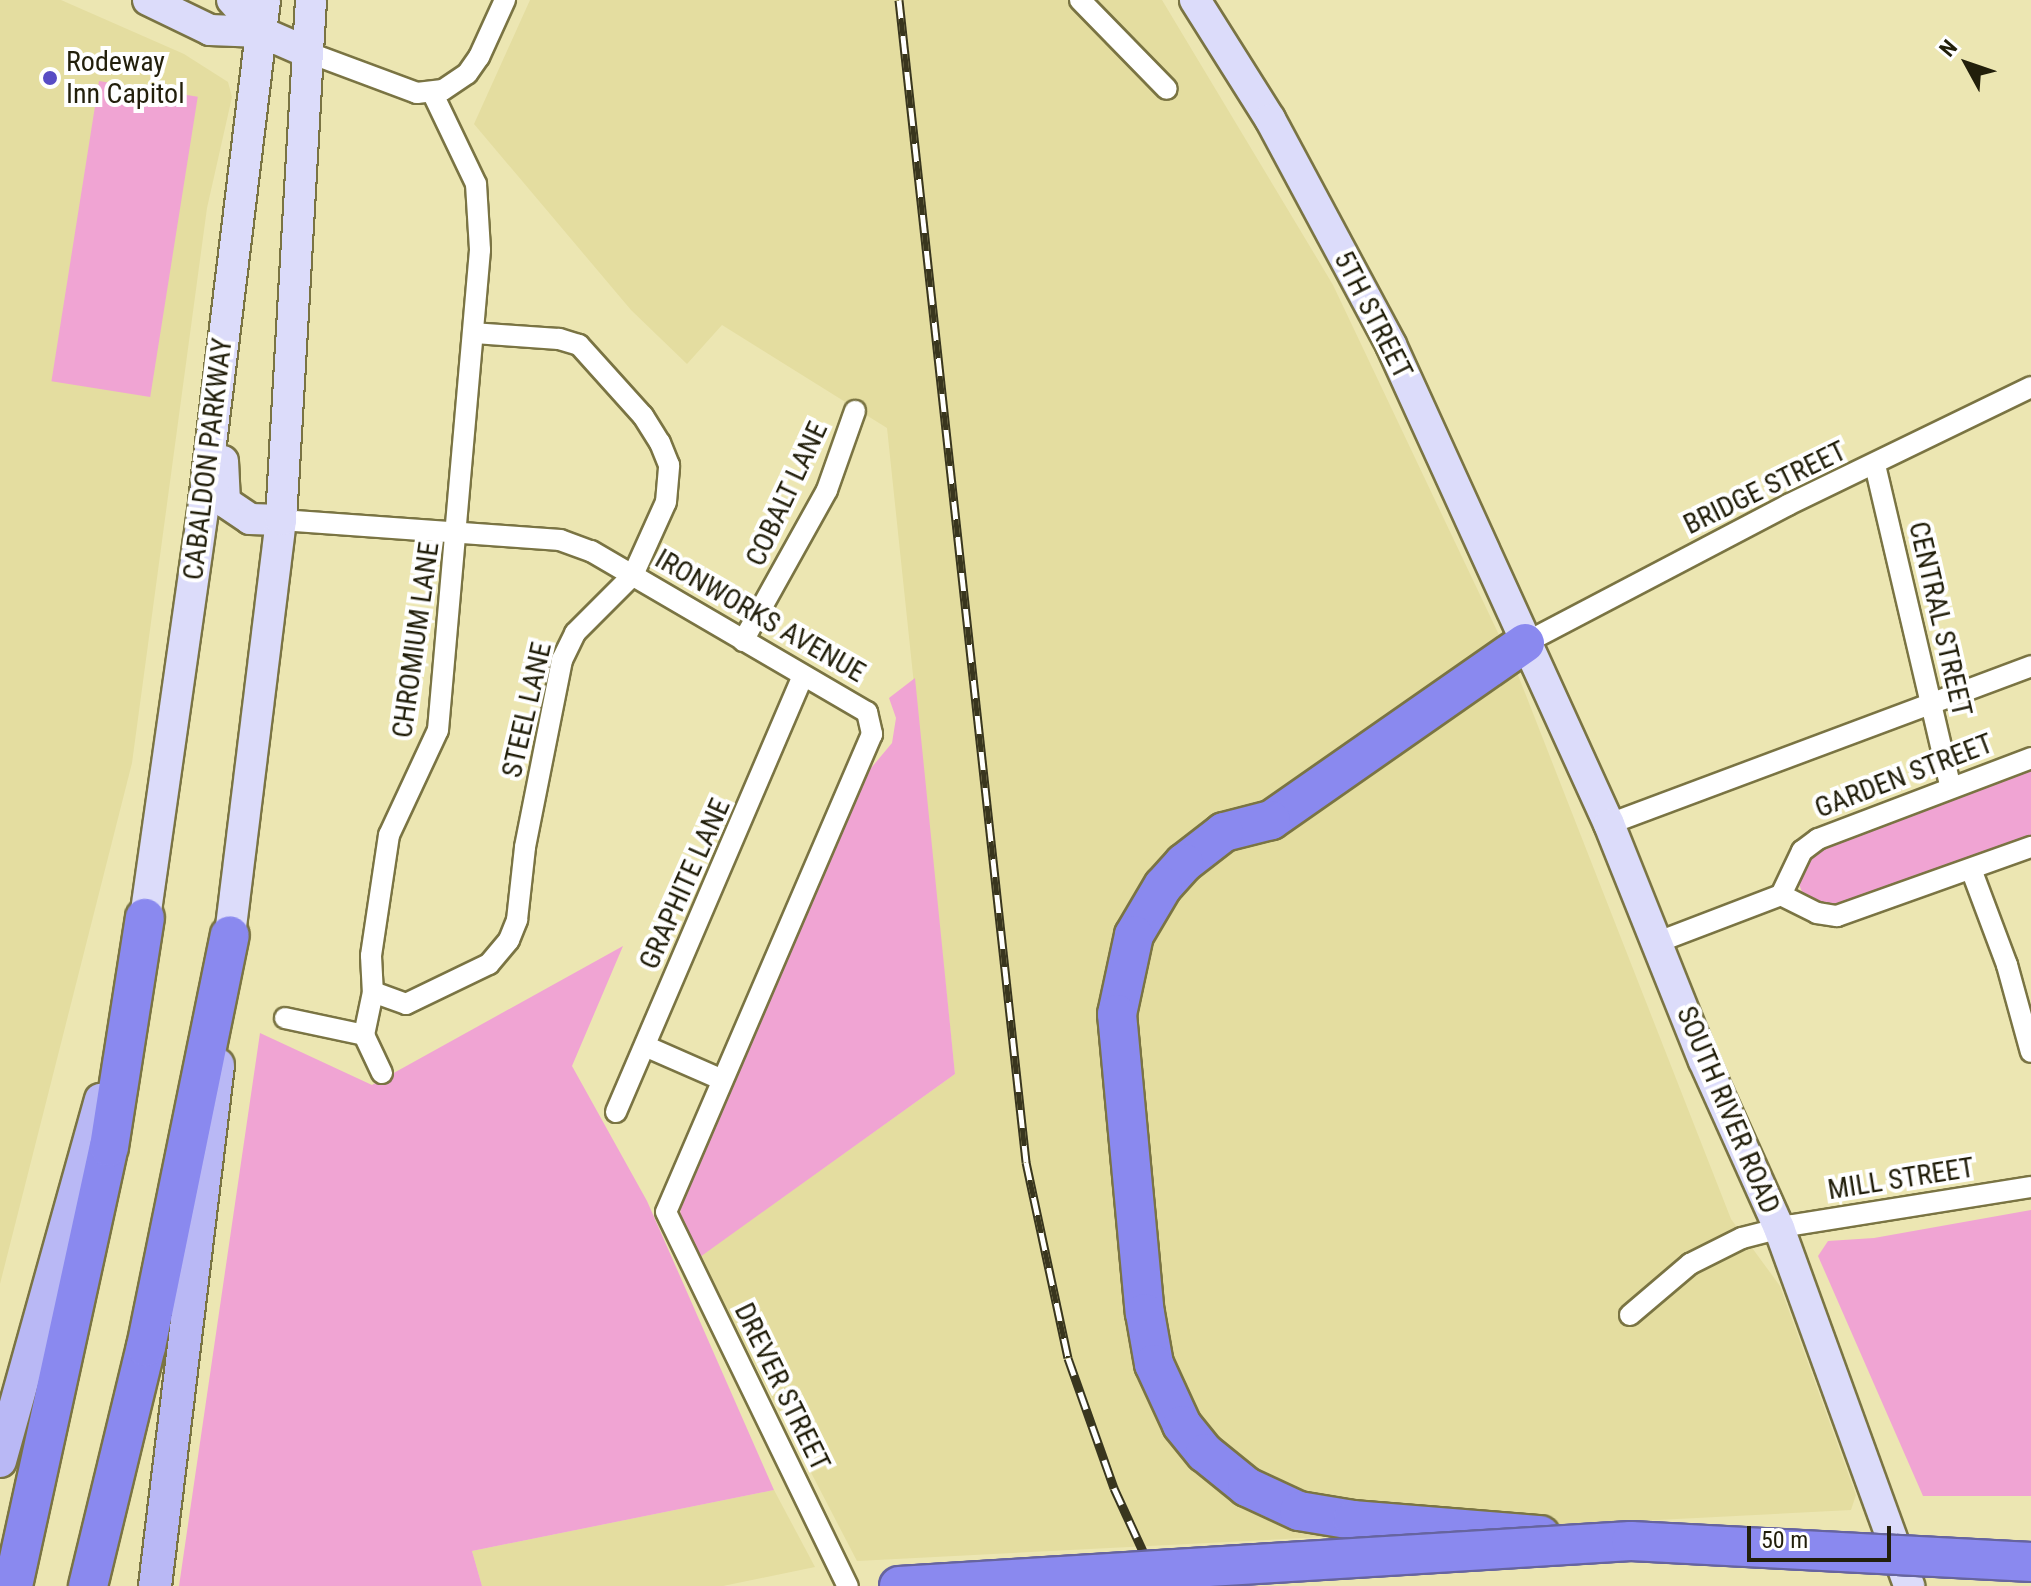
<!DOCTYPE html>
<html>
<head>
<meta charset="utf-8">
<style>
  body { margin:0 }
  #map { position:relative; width:2031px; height:1586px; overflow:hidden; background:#ece6b2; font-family:"Roboto Condensed",sans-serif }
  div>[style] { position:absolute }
  .built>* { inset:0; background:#e4dda0 }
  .green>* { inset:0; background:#f0a4d3; transform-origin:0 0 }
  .roads { filter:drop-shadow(2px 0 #7a7443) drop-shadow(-2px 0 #7a7443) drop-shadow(0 2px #7a7443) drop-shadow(0 -2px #7a7443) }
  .minor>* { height:20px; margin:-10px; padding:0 10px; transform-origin:10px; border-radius:10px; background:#fff }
  .secondary>* { height:30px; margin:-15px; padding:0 15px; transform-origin:15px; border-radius:15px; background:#dcdcfa }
  .primary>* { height:32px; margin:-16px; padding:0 16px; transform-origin:16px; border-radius:16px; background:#b9b8f5 }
  .motorway>* { height:38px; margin:-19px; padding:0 19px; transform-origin:19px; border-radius:19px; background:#8a89ef }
  .rail>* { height:9px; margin-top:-4.5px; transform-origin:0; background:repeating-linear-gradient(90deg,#fff 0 18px,#39361e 0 36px); box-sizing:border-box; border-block:2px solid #39361e }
  .bridges { filter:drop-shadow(2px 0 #66649f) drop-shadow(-2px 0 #66649f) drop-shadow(0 2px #66649f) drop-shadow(0 -2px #66649f) }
  .motorway-bridge>* { height:38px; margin:-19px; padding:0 19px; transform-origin:19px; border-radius:19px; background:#8a89ef }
  .dots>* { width:22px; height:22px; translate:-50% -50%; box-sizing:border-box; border:4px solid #fff; border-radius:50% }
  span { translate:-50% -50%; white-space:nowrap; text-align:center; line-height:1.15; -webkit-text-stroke:8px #fff; paint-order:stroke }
  .poi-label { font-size:28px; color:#221f0b }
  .left { translate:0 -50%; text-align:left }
  .street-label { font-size:28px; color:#221f0b }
  .north { position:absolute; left:1927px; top:24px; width:80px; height:80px; -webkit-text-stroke:6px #fff; paint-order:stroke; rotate:310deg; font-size:22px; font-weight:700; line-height:32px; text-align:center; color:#221f0b }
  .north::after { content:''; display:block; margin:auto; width:28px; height:36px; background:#221f0b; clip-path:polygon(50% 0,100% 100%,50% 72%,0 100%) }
  .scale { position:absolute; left:1747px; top:1526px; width:144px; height:36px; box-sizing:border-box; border:4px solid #221f0b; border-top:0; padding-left:10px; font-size:24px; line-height:28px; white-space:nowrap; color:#221f0b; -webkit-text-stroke:6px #fff; paint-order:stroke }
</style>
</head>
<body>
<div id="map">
  <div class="built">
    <div style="clip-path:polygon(0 0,61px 0,184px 54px,228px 82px,232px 97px,207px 208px,132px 763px,0 1284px)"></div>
    <div style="clip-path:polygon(530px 0,1162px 0,1333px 285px,1518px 675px,1731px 1219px,1780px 1286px,1856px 1495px,1851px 1510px,857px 1561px,699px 1257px,955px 1074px,887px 428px,722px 325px,687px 364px,631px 310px,474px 124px)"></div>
    <div style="clip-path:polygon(774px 1490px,815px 1567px,723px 1586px,482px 1586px,472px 1551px)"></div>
  </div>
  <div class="green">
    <div style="left:99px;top:81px;width:100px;height:304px;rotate:9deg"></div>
    <div style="clip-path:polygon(915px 678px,955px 1074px,700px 1257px,680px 1221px,681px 1201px,866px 774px,892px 743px,896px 718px,889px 698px)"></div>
    <div style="clip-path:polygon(2031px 766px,2031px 840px,1838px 911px,1804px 897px,1797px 879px,1809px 850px)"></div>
    <div style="clip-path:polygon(623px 946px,572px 1066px,647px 1201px,774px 1490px,472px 1551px,482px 1586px,179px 1586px,260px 1033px,372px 1085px)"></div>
    <div style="clip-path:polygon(2031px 1210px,2031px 1496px,1923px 1496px,1818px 1256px,1828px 1241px,1874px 1238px)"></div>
  </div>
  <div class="roads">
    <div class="minor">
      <div style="left:1080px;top:0;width:124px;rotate:45.7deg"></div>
      <div style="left:307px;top:52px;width:117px;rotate:20.4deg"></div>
      <div style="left:417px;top:93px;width:26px;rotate:-7deg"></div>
      <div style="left:443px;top:90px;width:29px;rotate:-34deg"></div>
      <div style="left:467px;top:74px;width:21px;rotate:-55deg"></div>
      <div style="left:479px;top:57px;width:63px;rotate:-65.5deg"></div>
      <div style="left:432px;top:92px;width:102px;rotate:64.4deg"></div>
      <div style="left:476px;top:184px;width:66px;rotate:86.5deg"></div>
      <div style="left:480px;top:250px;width:482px;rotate:95deg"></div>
      <div style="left:438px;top:730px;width:116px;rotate:115deg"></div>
      <div style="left:389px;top:835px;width:122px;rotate:98.5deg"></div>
      <div style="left:371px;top:956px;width:36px;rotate:87deg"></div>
      <div style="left:373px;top:992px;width:35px;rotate:20deg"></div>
      <div style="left:406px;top:1004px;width:92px;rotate:-25.7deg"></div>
      <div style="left:489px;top:964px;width:31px;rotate:-50deg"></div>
      <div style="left:509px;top:940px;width:22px;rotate:-68deg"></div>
      <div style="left:517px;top:920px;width:73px;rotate:-83.7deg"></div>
      <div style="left:525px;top:847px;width:191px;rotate:-78.8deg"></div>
      <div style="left:562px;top:660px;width:30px;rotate:-64deg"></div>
      <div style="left:575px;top:633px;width:82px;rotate:-45deg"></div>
      <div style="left:633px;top:575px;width:80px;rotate:-65.7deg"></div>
      <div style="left:666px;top:502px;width:37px;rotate:-85deg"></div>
      <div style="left:669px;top:465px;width:24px;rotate:-112deg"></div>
      <div style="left:660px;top:443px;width:32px;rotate:-122deg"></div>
      <div style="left:643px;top:416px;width:96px;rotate:-132deg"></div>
      <div style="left:579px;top:345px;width:21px;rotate:-163deg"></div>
      <div style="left:559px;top:339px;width:85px;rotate:-176deg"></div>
      <div style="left:1875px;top:465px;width:330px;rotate:76.8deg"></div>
      <div style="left:281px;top:520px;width:280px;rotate:4.1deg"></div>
      <div style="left:560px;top:540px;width:33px;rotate:20deg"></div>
      <div style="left:591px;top:551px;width:320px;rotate:30.3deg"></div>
      <div style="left:867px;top:712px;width:23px;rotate:77deg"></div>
      <div style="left:872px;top:734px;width:520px;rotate:113.31deg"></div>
      <div style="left:666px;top:1212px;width:416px;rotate:64.1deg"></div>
      <div style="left:743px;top:641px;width:173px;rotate:-60.9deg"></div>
      <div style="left:827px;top:490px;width:84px;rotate:-70.5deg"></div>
      <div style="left:1525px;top:643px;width:297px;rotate:-27.7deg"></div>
      <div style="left:1788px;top:505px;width:270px;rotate:-25.9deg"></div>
      <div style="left:1609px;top:824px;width:451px;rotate:-20.5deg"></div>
      <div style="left:1971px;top:869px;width:103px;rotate:69.4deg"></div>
      <div style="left:2007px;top:965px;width:90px;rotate:74.6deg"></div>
      <div style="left:1781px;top:895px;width:49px;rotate:-64.5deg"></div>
      <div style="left:1802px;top:851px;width:20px;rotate:-37deg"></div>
      <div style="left:1818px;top:839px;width:228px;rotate:-20.8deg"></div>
      <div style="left:1781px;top:895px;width:40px;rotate:26.6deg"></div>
      <div style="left:1817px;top:913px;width:20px;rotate:9deg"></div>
      <div style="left:1837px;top:916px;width:206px;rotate:-19.6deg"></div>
      <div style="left:1658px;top:942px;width:132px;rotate:-20.9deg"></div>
      <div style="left:373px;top:992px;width:44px;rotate:101.8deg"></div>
      <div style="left:364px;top:1035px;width:42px;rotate:64.7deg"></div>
      <div style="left:285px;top:1018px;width:81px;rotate:12.1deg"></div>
      <div style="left:645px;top:1046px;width:82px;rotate:23.7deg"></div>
      <div style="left:616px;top:1112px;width:473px;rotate:-66.8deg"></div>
      <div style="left:1630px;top:1315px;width:79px;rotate:-40.4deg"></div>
      <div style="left:1690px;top:1264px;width:58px;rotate:-26.6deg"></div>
      <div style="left:1742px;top:1238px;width:53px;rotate:-14.3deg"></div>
      <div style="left:1793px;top:1225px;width:241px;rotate:-9.1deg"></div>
    </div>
    <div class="secondary">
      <div style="left:148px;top:0;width:69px;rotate:25.8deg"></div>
      <div style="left:210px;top:30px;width:51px;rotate:2.2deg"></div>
      <div style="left:261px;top:32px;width:50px;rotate:23.5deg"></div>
      <div style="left:232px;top:0;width:43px;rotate:47.8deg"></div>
      <div style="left:1195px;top:0;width:141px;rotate:57.8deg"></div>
      <div style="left:1270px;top:119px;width:256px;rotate:61.8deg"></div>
      <div style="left:1391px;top:345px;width:526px;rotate:65.53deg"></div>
      <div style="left:1609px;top:824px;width:255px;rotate:68.2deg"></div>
      <div style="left:1704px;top:1061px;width:183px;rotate:65.8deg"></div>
      <div style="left:1779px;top:1228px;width:381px;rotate:70deg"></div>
      <div style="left:223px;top:461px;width:41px;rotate:87.2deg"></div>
      <div style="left:225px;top:502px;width:30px;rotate:34deg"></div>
      <div style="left:250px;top:519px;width:31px;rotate:2deg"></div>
      <div style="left:145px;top:918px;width:421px;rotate:-81.9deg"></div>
      <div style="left:204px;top:501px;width:505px;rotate:-83.06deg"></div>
      <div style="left:230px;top:935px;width:418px;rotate:-83deg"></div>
      <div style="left:281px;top:520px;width:521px;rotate:-86.7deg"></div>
    </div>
    <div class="primary">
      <div style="left:0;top:1461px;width:375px;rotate:-74.4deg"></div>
      <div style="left:155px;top:1586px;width:525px;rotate:-83.11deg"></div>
    </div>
    <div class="motorway">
      <div style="left:1525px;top:643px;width:310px;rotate:145.1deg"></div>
      <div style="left:1271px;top:820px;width:49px;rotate:165.7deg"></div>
      <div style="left:1224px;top:832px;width:51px;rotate:142.2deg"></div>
      <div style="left:1184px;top:863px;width:31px;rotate:132deg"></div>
      <div style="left:1163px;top:886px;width:57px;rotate:120.6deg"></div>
      <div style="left:1134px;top:935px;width:81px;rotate:102.1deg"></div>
      <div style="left:1117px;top:1014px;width:300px;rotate:84.7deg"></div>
      <div style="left:1145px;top:1313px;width:52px;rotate:80deg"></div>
      <div style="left:1154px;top:1364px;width:67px;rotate:65.3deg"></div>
      <div style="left:1182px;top:1425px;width:36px;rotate:51deg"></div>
      <div style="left:1205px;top:1453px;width:54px;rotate:39deg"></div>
      <div style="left:1247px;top:1487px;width:57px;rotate:24.8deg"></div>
      <div style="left:1299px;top:1511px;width:55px;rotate:9.5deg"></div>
      <div style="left:1353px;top:1520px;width:188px;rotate:4.6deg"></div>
      <div style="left:13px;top:1586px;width:449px;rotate:-77.7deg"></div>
      <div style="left:109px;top:1147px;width:232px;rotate:-81.1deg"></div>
      <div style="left:88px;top:1586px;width:246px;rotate:-76.4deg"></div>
      <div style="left:146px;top:1347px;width:420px;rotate:-78.5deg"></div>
    </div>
  </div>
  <div class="rail">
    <div style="left:899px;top:0;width:1169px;rotate:83.76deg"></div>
    <div style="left:1026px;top:1162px;width:200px;rotate:77.9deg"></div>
    <div style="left:1068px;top:1358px;width:138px;rotate:70.5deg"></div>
    <div style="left:1114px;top:1488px;width:108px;rotate:65.3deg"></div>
  </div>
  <div class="bridges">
    <div class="motorway-bridge">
      <div style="left:899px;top:1586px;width:733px;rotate:-3.52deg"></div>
      <div style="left:1631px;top:1541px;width:401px;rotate:3deg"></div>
    </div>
  </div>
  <div class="dots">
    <div style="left:50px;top:78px;background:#584cc4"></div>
  </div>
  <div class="poi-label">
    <span class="left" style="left:66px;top:78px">Rodeway<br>Inn Capitol</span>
  </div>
  <div class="street-label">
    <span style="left:1373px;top:315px;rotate:63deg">5TH STREET</span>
    <span style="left:208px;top:459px;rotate:-83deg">CABALDON PARKWAY</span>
    <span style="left:1765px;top:488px;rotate:-26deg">BRIDGE STREET</span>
    <span style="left:787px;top:494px;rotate:-65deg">COBALT LANE</span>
    <span style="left:760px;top:616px;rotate:30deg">IRONWORKS AVENUE</span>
    <span style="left:1940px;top:619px;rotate:77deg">CENTRAL STREET</span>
    <span style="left:416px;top:640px;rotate:-82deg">CHROMIUM LANE</span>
    <span style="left:527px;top:710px;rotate:-77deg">STEEL LANE</span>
    <span style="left:1904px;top:776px;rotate:-21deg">GARDEN STREET</span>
    <span style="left:685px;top:884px;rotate:-66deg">GRAPHITE LANE</span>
    <span style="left:1728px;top:1110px;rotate:67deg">SOUTH RIVER ROAD</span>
    <span style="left:1901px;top:1179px;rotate:-9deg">MILL STREET</span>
    <span style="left:782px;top:1387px;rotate:64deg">DREVER STREET</span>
  </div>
  <div class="north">N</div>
  <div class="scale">50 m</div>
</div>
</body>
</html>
